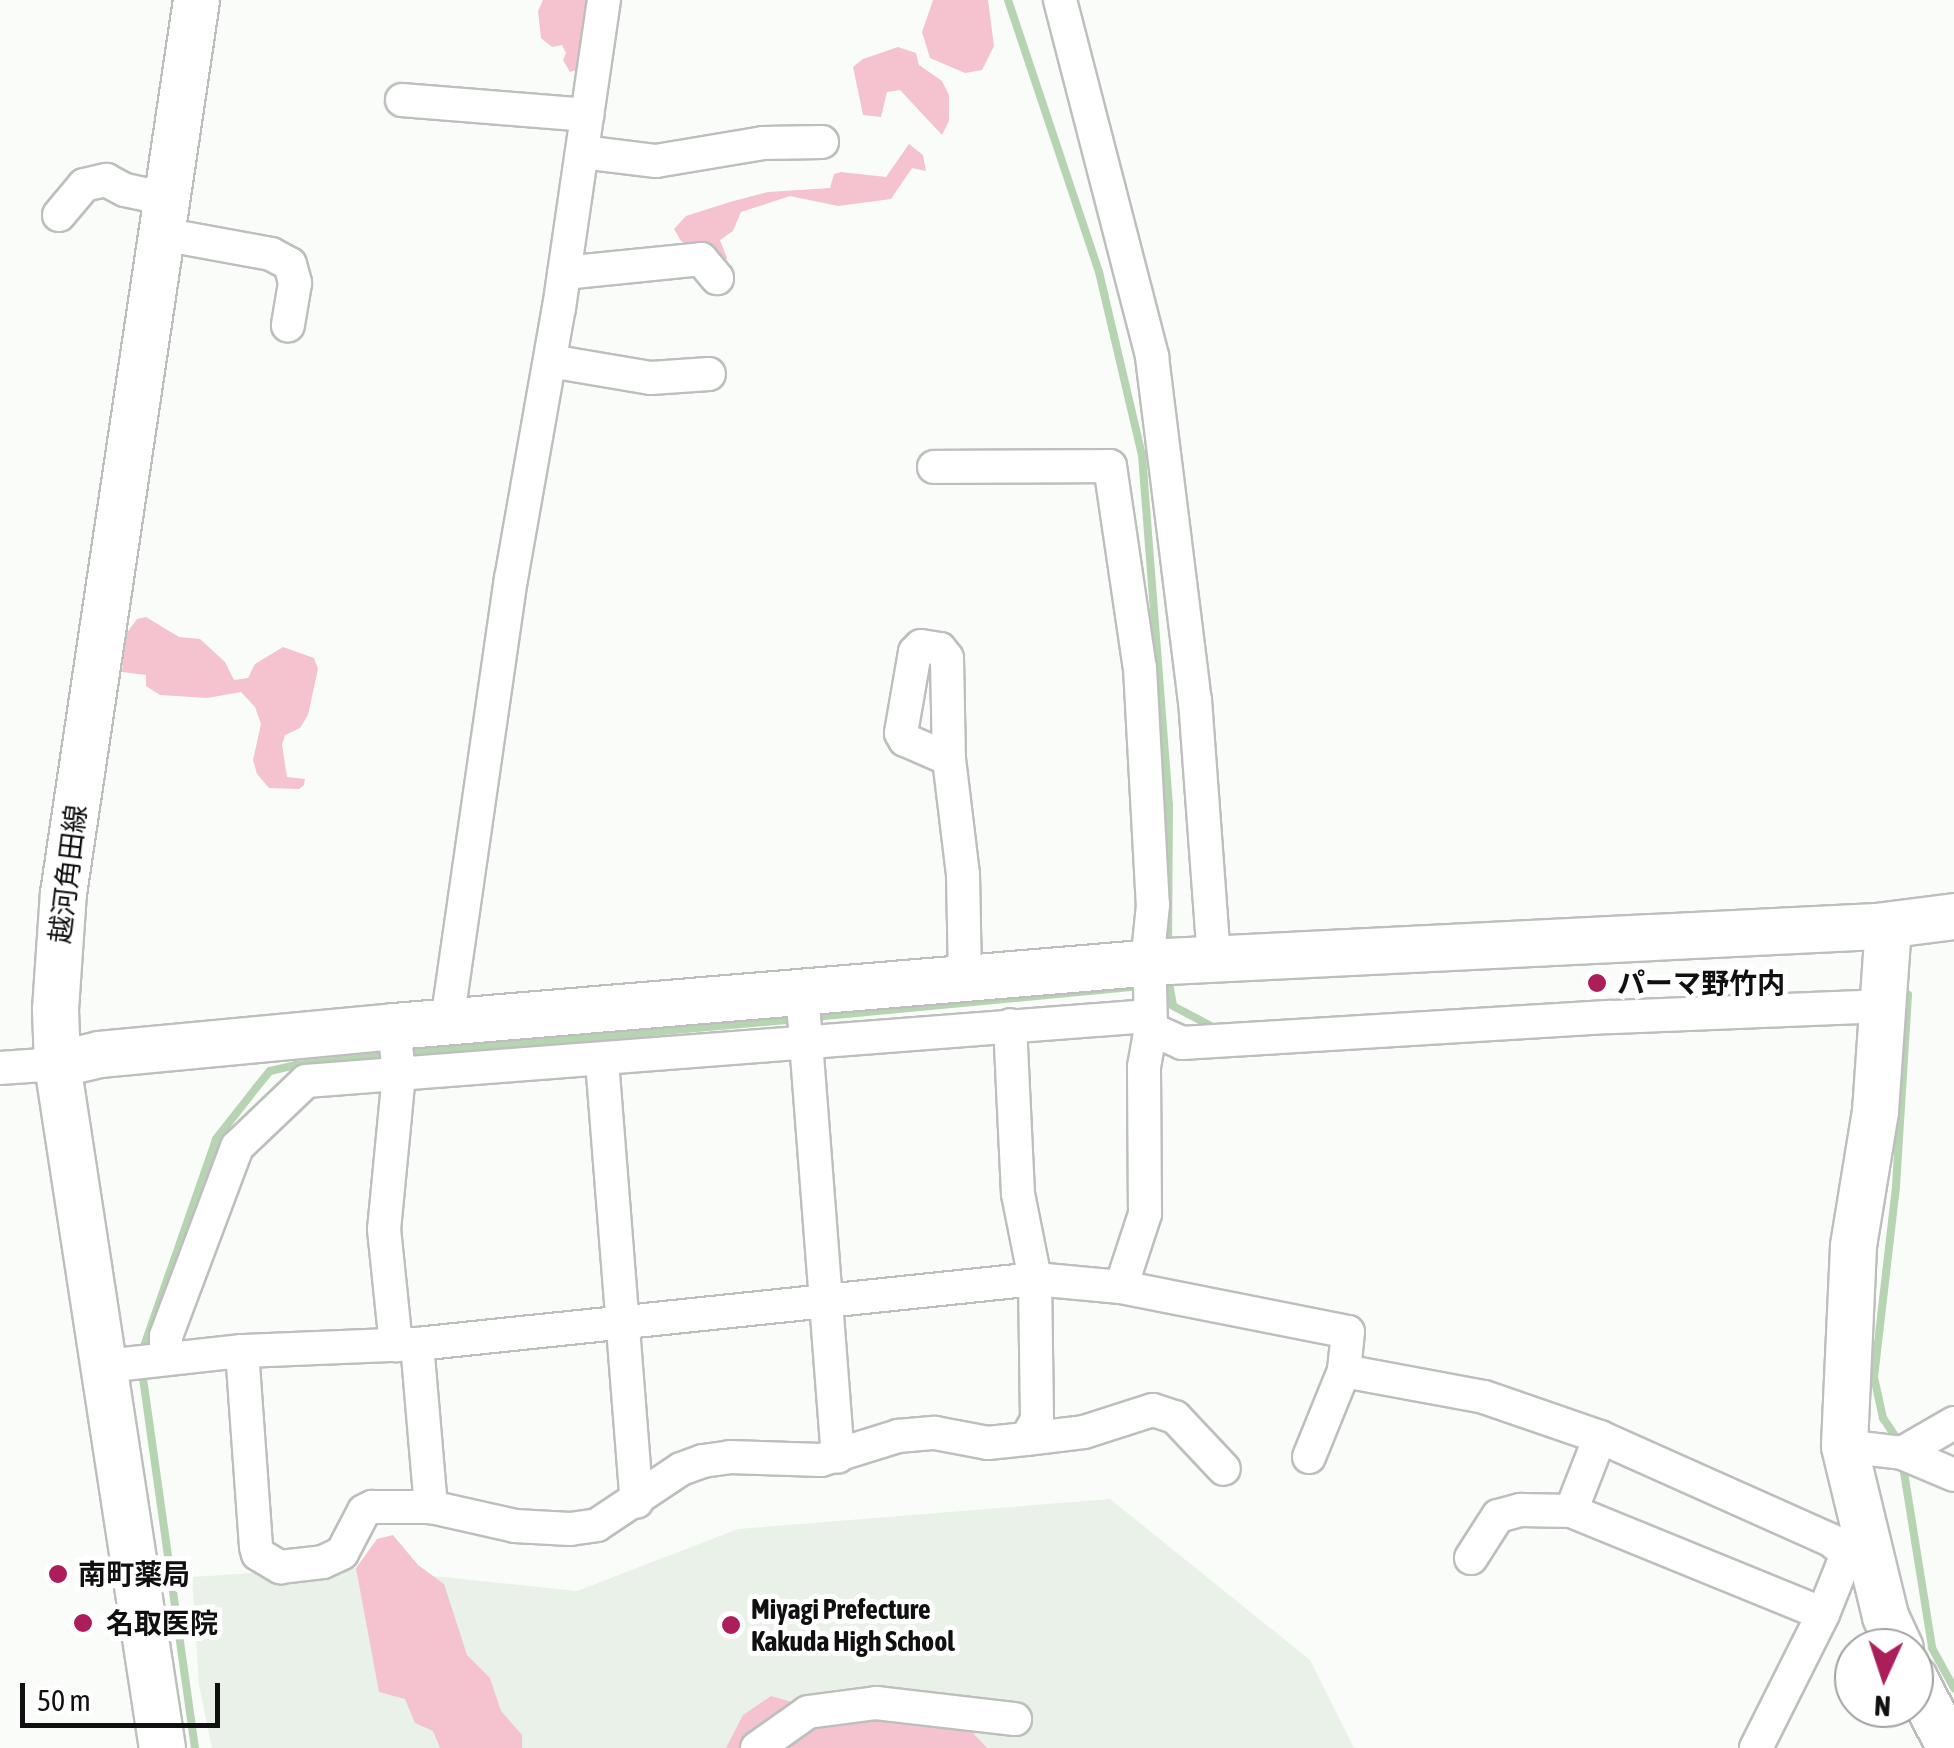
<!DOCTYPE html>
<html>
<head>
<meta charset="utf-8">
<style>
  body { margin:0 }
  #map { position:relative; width:1954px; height:1748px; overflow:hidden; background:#fafcf9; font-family:"Asap Condensed","Noto Sans JP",sans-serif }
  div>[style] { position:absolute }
  .built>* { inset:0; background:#eaf1e9 }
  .green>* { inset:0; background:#f4c3cf }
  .stream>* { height:8px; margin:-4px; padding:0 4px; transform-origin:4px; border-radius:4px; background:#b6d4b1 }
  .roads { filter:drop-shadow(2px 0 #bcbfbc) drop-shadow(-2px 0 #bcbfbc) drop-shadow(0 2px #bcbfbc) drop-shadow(0 -2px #bcbfbc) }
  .street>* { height:32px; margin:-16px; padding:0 16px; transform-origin:16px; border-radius:16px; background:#fff }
  .secondary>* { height:45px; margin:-22.5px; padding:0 22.5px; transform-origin:22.5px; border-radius:22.5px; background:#fff }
  .dots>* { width:28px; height:28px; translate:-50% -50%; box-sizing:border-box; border:5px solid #fff; border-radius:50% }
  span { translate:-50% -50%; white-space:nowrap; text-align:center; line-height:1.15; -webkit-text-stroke:10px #fff; paint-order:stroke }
  .street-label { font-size:28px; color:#0f100f }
  .poi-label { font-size:28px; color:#0f100f; font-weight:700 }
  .left { translate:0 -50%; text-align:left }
  .north { position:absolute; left:1834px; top:1628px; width:100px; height:100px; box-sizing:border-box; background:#fff; border:2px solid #9f9f9f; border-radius:50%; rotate:183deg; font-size:28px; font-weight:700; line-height:40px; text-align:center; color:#0f100f }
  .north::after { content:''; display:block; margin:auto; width:35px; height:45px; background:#ac1e5a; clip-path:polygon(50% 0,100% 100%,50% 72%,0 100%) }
  .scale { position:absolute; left:20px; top:1683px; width:200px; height:45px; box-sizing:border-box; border:5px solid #0f100f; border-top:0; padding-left:12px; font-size:30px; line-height:35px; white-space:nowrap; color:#0f100f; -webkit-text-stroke:8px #fff; paint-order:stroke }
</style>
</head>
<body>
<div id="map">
  <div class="built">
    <div style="clip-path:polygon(1110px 1499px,1310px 1660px,1354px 1748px,212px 1748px,199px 1685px,192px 1577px,346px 1567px,577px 1591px,738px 1529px)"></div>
  </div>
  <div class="green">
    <div style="clip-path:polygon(543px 0,596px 0,582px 68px,570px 72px,563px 60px,566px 53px,562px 45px,552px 47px,541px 38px,538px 11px)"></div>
    <div style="clip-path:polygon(933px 0,988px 0,994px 46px,982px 70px,965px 73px,930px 58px,922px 32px)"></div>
    <div style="clip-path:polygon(898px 47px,916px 53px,919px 65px,942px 81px,949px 95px,949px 121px,942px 135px,900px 90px,887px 92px,881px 117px,863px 115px,853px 67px,863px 59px)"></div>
    <div style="clip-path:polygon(909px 144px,923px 155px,926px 171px,912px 168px,891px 199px,838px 206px,790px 196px,741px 212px,733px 231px,720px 240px,727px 258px,724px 265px,681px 241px,674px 229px,686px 216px,730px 202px,768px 192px,830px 188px,834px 174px,841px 172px,886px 177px)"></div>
    <div style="clip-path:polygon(146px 617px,179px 637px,200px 639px,225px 662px,234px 680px,248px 678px,255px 664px,283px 647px,314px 658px,318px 669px,308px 715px,300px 728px,285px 735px,282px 745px,287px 777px,305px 779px,304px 785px,299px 789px,269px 788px,257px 774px,253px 760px,261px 724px,255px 707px,241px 692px,207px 698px,160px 695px,146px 686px,146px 675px,122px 672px,126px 634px,137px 619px)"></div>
    <div style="clip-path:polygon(393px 1535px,418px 1565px,444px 1584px,467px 1655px,490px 1678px,501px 1711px,522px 1735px,522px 1748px,440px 1748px,433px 1731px,415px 1723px,405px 1699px,379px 1692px,356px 1568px,377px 1539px)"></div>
    <div style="clip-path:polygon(771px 1696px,844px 1717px,944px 1722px,972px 1732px,987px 1748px,726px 1748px,743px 1715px)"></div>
  </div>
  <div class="stream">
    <div style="left:1008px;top:0;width:287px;rotate:71.5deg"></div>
    <div style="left:1099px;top:272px;width:188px;rotate:76.8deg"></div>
    <div style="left:1142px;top:455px;width:351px;rotate:85.6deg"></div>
    <div style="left:1169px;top:805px;width:143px;rotate:90.4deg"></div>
    <div style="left:1168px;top:977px;width:29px;rotate:80deg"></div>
    <div style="left:1173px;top:1006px;width:45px;rotate:27.7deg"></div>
    <div style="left:1896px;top:995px;width:12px"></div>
    <div style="left:1908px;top:995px;width:192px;rotate:93.6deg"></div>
    <div style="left:1896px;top:1187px;width:191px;rotate:96.6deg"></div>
    <div style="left:1874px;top:1377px;width:42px;rotate:77.6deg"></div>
    <div style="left:1883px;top:1418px;width:29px;rotate:56deg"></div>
    <div style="left:814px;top:1017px;width:326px;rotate:-5.4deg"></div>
    <div style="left:406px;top:1054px;width:391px;rotate:-5.1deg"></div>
    <div style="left:142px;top:1352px;width:225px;rotate:-70.8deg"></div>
    <div style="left:216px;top:1139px;width:65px;rotate:-51.9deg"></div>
    <div style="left:256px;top:1088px;width:22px;rotate:-51deg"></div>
    <div style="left:270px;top:1071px;width:26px;rotate:-13deg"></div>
    <div style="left:295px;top:1065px;width:92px;rotate:-5.6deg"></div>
    <div style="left:142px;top:1371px;width:381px;rotate:82deg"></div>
    <div style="left:1903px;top:1466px;width:184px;rotate:80.9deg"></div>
    <div style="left:1932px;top:1648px;width:46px;rotate:61.2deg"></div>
  </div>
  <div class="roads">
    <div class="street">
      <div style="left:1060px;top:0;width:369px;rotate:75.5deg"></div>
      <div style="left:1152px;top:357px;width:346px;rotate:82.9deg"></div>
      <div style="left:1195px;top:700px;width:260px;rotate:85.8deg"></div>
      <div style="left:402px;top:100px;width:186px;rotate:4.6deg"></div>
      <div style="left:582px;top:152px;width:75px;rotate:6.9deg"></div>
      <div style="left:656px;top:161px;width:109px;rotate:-9.5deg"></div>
      <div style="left:763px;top:143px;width:59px;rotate:-1deg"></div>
      <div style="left:59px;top:215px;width:39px;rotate:-50deg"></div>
      <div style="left:84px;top:185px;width:23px;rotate:-13deg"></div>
      <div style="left:106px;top:180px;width:21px;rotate:28deg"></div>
      <div style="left:125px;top:190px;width:43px;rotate:12.1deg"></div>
      <div style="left:162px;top:234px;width:111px;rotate:10.4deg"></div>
      <div style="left:271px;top:254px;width:21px;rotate:28deg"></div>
      <div style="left:290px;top:264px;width:20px;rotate:75deg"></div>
      <div style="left:295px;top:283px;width:43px;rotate:99.5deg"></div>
      <div style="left:564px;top:273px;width:138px;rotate:-5.8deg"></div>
      <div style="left:701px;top:259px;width:25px;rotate:50deg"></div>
      <div style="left:550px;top:361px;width:102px;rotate:9.6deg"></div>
      <div style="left:651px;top:378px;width:58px;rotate:-3.9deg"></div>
      <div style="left:934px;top:467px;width:176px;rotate:-0.3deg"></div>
      <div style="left:1110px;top:466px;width:204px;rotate:81.6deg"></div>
      <div style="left:1140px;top:668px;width:237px;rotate:86.9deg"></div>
      <div style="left:1153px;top:905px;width:59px;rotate:95.8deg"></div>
      <div style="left:949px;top:759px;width:48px;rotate:-156.6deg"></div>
      <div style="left:905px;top:740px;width:8px;rotate:-120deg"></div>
      <div style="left:901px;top:733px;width:82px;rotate:-80.2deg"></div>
      <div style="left:915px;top:652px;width:8px;rotate:-45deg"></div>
      <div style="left:921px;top:646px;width:19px;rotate:9deg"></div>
      <div style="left:940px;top:649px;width:11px;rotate:52deg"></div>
      <div style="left:947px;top:658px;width:101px;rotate:88.9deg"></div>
      <div style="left:949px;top:759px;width:116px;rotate:83.1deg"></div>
      <div style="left:963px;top:874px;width:105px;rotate:88.9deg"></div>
      <div style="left:1142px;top:963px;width:23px;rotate:70deg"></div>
      <div style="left:1150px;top:985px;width:44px;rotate:88.7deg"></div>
      <div style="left:1151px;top:1029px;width:34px;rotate:24deg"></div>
      <div style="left:1182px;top:1043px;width:430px;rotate:-3.5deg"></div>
      <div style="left:1611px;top:1017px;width:271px;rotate:-2.3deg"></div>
      <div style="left:802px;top:990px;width:468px;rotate:85.6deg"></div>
      <div style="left:447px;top:1022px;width:448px;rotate:-81.8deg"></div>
      <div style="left:511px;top:579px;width:275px;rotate:-80deg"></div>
      <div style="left:559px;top:308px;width:311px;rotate:-81.7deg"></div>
      <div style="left:394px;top:1026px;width:48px;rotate:84.1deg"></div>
      <div style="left:399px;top:1074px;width:156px;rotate:95.5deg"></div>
      <div style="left:384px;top:1229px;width:117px;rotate:84.1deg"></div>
      <div style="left:602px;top:1061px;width:442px;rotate:85.5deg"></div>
      <div style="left:0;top:1068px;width:57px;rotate:-4deg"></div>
      <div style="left:1121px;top:1287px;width:77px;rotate:-71.8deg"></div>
      <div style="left:1145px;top:1214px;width:147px;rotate:-90.4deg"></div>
      <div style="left:1144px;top:1067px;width:39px;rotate:-80deg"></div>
      <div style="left:417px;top:1344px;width:164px;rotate:85.1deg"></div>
      <div style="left:242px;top:1351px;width:196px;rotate:85.9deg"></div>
      <div style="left:256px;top:1547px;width:7px;rotate:74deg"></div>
      <div style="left:258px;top:1554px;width:26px;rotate:31deg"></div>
      <div style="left:280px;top:1567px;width:43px;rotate:-6.6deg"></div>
      <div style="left:323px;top:1562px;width:21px;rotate:-25deg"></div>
      <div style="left:342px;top:1553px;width:47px;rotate:-62.4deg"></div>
      <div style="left:364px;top:1511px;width:9px;rotate:-27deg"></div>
      <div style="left:372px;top:1507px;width:59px"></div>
      <div style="left:431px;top:1507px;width:86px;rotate:12.7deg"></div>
      <div style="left:515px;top:1526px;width:55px;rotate:3.1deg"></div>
      <div style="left:570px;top:1529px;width:27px;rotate:-8deg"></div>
      <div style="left:597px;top:1525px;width:101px;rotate:-33.7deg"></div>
      <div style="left:681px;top:1469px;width:23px;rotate:-20deg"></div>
      <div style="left:703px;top:1461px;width:27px;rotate:-8deg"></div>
      <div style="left:730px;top:1457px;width:91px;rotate:1.9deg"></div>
      <div style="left:821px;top:1460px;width:81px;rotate:-17.3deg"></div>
      <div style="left:898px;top:1436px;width:37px;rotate:-5deg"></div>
      <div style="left:935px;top:1433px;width:54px;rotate:10.7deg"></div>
      <div style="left:988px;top:1443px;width:38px;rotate:-6deg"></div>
      <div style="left:1026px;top:1439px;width:22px;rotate:-60deg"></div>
      <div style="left:1037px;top:1420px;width:141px;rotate:-90.8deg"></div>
      <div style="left:1035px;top:1279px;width:86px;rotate:5.3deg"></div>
      <div style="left:1121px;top:1287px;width:231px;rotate:11.2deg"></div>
      <div style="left:1348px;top:1332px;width:39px;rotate:96deg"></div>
      <div style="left:1344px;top:1371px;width:142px;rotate:10.5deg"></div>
      <div style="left:1484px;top:1397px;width:123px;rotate:19deg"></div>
      <div style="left:1600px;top:1437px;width:254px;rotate:24.1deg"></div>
      <div style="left:1832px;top:1541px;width:20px;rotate:41deg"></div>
      <div style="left:166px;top:1358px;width:22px;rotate:-90deg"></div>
      <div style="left:166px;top:1336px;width:202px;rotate:-69.4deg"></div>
      <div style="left:237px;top:1147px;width:95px;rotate:-43.7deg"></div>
      <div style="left:306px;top:1081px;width:845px;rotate:-4.41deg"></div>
      <div style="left:106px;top:1366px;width:137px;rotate:-6.3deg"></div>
      <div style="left:242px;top:1351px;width:175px;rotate:-2.3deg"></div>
      <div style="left:417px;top:1344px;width:621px;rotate:-6deg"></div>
      <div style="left:1035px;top:1279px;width:87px;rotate:-101.3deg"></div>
      <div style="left:1018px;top:1194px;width:169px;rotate:-92.7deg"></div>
      <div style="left:1600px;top:1437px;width:79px;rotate:111.4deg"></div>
      <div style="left:1571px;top:1511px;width:272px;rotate:22.2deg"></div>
      <div style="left:1026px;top:1439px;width:58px;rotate:-6.9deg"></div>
      <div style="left:1084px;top:1432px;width:72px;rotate:-17.7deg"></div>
      <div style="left:1153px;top:1410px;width:23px;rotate:18deg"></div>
      <div style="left:1175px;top:1417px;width:71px;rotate:46.7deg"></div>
      <div style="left:1844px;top:1446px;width:58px;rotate:6.9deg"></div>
      <div style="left:1902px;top:1453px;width:60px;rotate:-30deg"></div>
      <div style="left:1902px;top:1453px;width:56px;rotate:22.9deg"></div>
      <div style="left:1309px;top:1457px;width:93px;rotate:-67.9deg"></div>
      <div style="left:1471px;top:1558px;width:50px;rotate:-57.3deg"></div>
      <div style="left:1498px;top:1516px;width:24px;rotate:-15deg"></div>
      <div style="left:1521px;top:1510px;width:50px;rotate:1.1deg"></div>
      <div style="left:757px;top:1748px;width:62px;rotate:-35.2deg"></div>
      <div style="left:808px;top:1712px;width:69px;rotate:-7.5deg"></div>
      <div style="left:876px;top:1703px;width:140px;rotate:6.6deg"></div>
      <div style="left:1756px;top:1748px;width:150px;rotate:-63.4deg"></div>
      <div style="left:1823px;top:1614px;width:65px;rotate:-68.2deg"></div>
      <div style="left:1847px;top:1554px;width:22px;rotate:-34deg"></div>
    </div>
    <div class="secondary">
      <div style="left:1888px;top:925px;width:186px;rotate:94deg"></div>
      <div style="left:1875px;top:1111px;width:137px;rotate:99.3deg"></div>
      <div style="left:1853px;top:1246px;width:200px;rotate:92.6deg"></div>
      <div style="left:1844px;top:1446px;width:175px;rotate:76.4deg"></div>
      <div style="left:1885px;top:1616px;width:35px;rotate:65deg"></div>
      <div style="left:57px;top:1064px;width:43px;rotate:-13.4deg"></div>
      <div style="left:99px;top:1054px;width:296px;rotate:-5.4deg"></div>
      <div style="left:394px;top:1026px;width:776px;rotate:-4.81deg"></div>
      <div style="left:1167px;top:961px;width:710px;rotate:-2.83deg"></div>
      <div style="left:1876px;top:926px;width:79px;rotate:-7.3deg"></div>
      <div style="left:1914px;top:1678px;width:79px;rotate:62.8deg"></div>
      <div style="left:162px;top:1748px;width:692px;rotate:-98.73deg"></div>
      <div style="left:57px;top:1064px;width:55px;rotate:-92.1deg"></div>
      <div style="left:55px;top:1009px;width:116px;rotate:-86.1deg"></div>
      <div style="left:63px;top:893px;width:903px;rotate:-81.53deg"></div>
    </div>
  </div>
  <div class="dots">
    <div style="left:1597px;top:983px;background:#ac1e5a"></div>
    <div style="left:58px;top:1574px;background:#ac1e5a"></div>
    <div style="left:83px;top:1623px;background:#ac1e5a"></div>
    <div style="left:731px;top:1625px;background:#ac1e5a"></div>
  </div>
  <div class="street-label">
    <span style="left:68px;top:874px;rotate:-83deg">越河角田線</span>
  </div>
  <div class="poi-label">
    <span class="left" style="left:1617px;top:983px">パーマ野竹内</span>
    <span class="left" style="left:78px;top:1574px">南町薬局</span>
    <span class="left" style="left:751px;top:1625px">Miyagi Prefecture<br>Kakuda High School</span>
    <span class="left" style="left:106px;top:1623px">名取医院</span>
  </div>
  <div class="north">N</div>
  <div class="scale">50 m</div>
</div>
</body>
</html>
